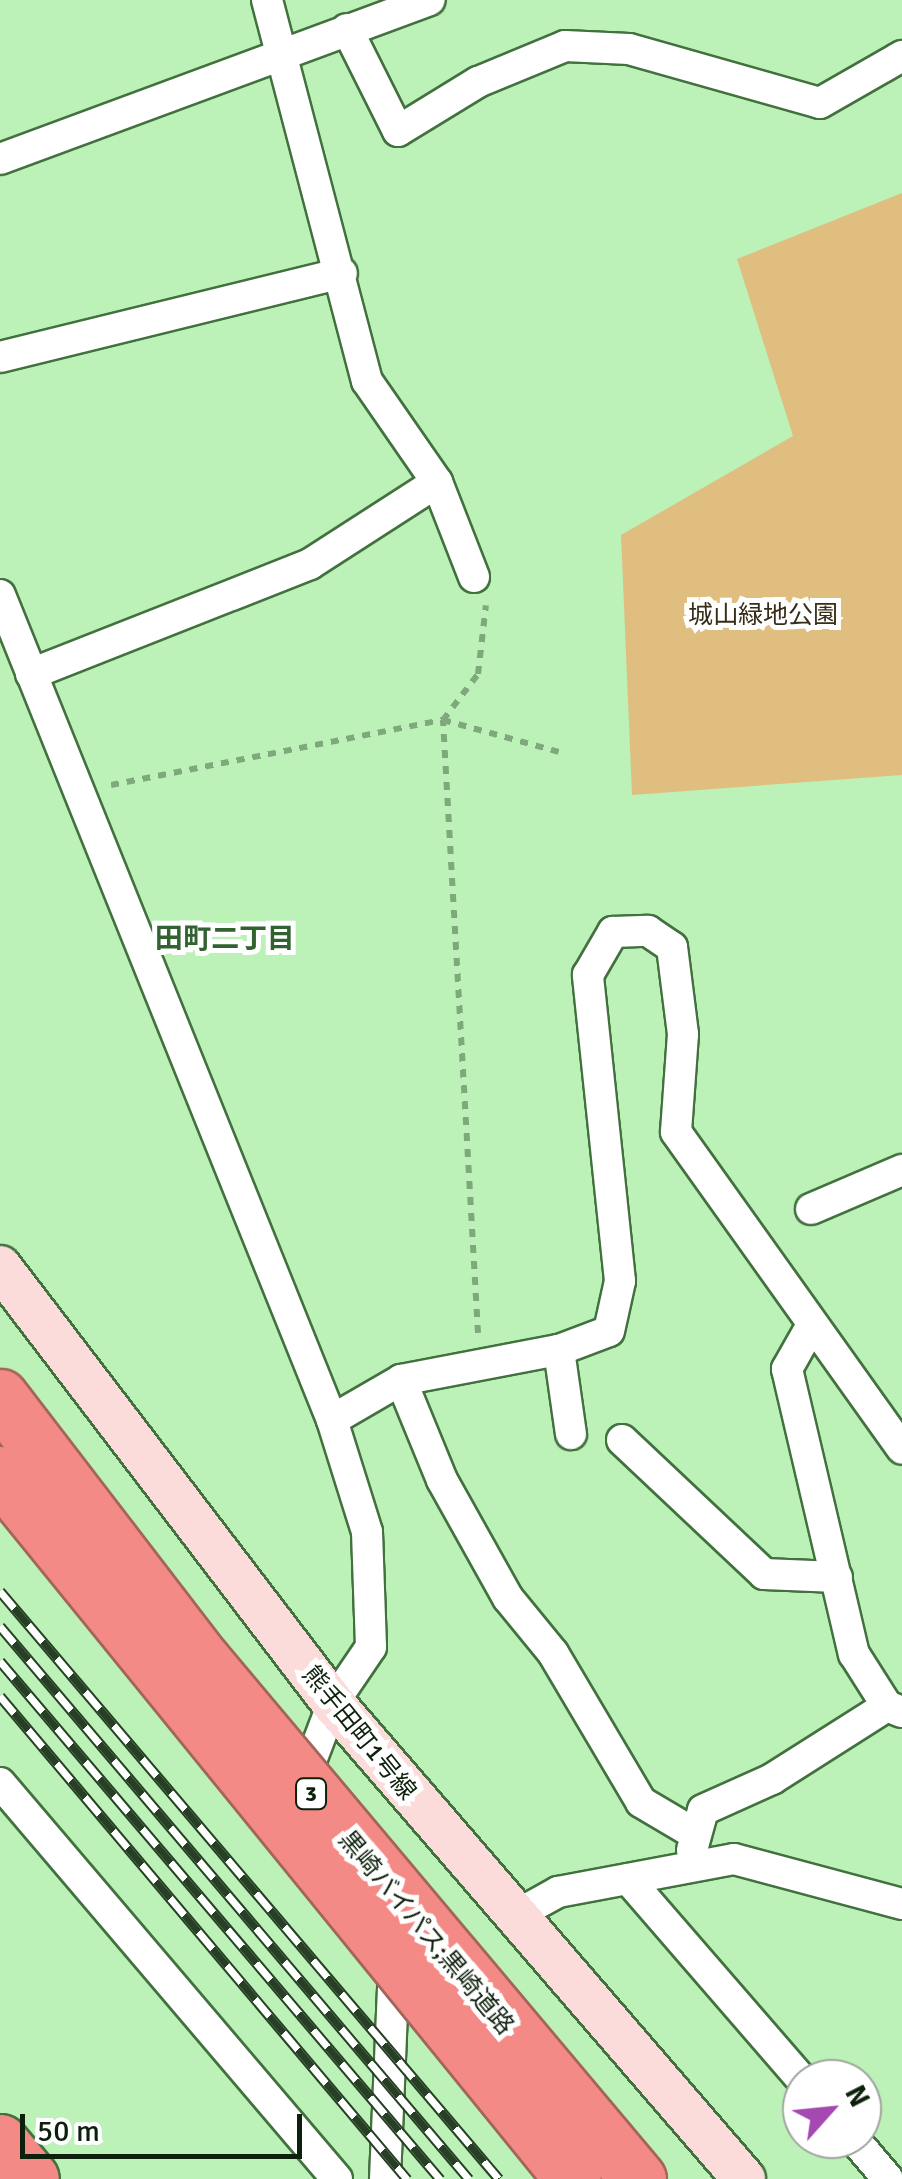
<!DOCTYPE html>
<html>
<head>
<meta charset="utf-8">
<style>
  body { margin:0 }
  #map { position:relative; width:902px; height:2179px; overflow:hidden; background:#bcf1b8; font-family:Signika,"Noto Sans JP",sans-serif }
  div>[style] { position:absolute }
  .green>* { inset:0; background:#dfbe80 }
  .path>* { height:6px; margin-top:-3px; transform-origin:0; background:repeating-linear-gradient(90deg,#7fa87c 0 8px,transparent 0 16px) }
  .roads { filter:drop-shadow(2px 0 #42713f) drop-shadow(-2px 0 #42713f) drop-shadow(0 2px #42713f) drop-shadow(0 -2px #42713f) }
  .street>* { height:30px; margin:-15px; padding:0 15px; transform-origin:15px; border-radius:15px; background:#fff }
  .secondary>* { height:42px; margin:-21px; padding:0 21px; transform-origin:21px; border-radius:21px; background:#fbdcdb }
  .highway>* { height:55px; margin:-27.5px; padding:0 27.5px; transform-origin:27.5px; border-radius:27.5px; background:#f38a86 }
  .rail>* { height:11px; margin-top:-5.5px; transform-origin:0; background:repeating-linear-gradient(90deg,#fff 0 22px,#273f25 0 44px); box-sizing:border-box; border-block:2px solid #273f25 }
  .bridges { filter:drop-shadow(2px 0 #a2655b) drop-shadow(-2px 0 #a2655b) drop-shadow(0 2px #a2655b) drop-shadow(0 -2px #a2655b) }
  .highway-bridge>* { height:55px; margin:-27.5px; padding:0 27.5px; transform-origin:27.5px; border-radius:27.5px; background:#f38a86 }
  span { translate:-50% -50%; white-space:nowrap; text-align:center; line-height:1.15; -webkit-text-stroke:10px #fff; paint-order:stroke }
  .shield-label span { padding:2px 8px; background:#fff; border:2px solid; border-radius:8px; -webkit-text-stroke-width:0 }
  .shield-label { font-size:22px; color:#0d200c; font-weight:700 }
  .park-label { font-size:25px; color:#372d19 }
  .street-label { font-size:25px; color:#0d200c }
  .neighbourhood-label { font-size:28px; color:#336231; font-weight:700 }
  .north { position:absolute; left:782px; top:2059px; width:100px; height:100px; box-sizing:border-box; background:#fff; border:2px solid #9ea69e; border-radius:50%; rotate:63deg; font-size:28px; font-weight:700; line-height:40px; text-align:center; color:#0d200c }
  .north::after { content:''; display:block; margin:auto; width:35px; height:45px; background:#a548b2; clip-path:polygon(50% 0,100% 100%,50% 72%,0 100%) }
  .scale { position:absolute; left:20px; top:2114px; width:282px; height:45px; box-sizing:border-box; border:5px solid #0d200c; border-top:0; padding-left:12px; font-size:30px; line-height:35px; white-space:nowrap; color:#0d200c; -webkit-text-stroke:8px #fff; paint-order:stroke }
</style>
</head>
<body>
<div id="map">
  <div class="green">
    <div style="clip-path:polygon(902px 193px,902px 775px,632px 795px,621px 535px,793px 436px,737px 259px)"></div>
  </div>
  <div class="path">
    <div style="left:111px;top:785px;width:338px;rotate:-11.1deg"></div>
    <div style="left:443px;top:720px;width:120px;rotate:15.4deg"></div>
    <div style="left:478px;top:1333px;width:614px;rotate:-93.27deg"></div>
    <div style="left:443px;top:720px;width:58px;rotate:-52.7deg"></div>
    <div style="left:478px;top:674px;width:69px;rotate:-83.4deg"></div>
  </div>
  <div class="roads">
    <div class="street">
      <div style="left:267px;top:0;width:394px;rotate:75.3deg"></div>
      <div style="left:367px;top:381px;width:123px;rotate:55.3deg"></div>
      <div style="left:437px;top:482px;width:102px;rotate:68.7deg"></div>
      <div style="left:347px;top:29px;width:114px;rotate:63.4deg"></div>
      <div style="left:398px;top:131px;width:94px;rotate:-31.5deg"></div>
      <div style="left:478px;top:82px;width:94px;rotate:-22.5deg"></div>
      <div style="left:565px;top:46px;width:64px;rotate:2.7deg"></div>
      <div style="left:629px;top:49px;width:198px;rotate:15.8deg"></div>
      <div style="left:820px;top:103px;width:95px;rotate:-29.8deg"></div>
      <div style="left:0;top:159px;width:458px;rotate:-20.3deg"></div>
      <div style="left:0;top:357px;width:352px;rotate:-13.8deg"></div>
      <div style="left:0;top:595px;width:889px;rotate:68.08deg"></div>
      <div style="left:332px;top:1420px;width:117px;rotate:72.6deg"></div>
      <div style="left:367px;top:1532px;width:115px;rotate:88deg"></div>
      <div style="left:371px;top:1647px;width:68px;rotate:124.2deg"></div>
      <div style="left:333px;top:1703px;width:93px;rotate:110.8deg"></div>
      <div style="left:31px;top:674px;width:300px;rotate:-21.5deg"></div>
      <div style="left:310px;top:564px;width:151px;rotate:-32.8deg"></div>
      <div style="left:811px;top:1209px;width:99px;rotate:-23.2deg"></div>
      <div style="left:809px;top:1330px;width:45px;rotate:119.4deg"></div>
      <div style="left:787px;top:1369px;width:293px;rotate:76.8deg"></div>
      <div style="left:854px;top:1654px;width:62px;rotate:57.6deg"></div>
      <div style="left:559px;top:1350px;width:85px;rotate:81.9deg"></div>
      <div style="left:401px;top:1380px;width:108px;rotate:67.7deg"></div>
      <div style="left:442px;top:1480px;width:135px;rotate:60.8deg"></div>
      <div style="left:508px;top:1598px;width:71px;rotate:50.7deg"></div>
      <div style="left:553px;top:1653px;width:173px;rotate:59.4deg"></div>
      <div style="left:641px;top:1802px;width:57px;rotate:30.6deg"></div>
      <div style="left:332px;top:1420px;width:80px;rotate:-30.1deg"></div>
      <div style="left:401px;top:1380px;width:161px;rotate:-10.8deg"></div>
      <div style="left:559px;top:1350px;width:53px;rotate:-20.8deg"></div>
      <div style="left:609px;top:1331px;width:51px;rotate:-77.6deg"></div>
      <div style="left:620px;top:1281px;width:308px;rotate:-96deg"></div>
      <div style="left:588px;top:975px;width:50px;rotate:-59.8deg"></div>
      <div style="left:613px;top:932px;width:35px;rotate:-2deg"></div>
      <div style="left:648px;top:931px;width:29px;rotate:34deg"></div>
      <div style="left:672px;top:947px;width:88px;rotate:82.8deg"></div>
      <div style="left:683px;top:1034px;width:98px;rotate:94.1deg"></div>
      <div style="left:676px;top:1132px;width:389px;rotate:54.5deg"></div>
      <div style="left:622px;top:1440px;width:195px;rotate:43.3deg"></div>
      <div style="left:764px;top:1574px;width:73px;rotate:2.4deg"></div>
      <div style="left:0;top:1783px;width:520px;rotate:49.6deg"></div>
      <div style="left:692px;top:1850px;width:41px;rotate:-74.6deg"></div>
      <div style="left:703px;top:1810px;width:76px;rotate:-24.2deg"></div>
      <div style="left:772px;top:1779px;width:136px;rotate:-32.4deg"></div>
      <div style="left:887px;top:1706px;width:16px;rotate:22deg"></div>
      <div style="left:628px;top:1879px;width:266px;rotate:49.1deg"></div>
      <div style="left:511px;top:1918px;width:54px;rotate:-29deg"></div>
      <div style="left:558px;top:1892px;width:179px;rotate:-10.6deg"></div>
      <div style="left:734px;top:1859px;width:174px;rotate:15deg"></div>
      <div style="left:854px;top:2139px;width:52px;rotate:49.6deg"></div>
      <div style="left:385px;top:2179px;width:211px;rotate:-87.6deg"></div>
    </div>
    <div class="secondary">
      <div style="left:0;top:1267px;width:549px;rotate:52.63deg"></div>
      <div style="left:333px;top:1703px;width:629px;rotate:49.19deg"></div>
    </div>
    <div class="highway">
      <div style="left:0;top:2142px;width:48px;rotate:50deg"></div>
    </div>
  </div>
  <div class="rail">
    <div style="left:0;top:1591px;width:771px;rotate:49.68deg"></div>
    <div style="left:0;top:1626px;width:725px;rotate:49.7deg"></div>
    <div style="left:0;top:1661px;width:680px;rotate:49.65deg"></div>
    <div style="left:0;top:1696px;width:632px;rotate:49.88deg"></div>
  </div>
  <div class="bridges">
    <div class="highway-bridge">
      <div style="left:0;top:1397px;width:332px;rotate:52.5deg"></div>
      <div style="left:202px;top:1660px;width:678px;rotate:49.97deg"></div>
      <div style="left:0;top:1474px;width:908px;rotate:50.9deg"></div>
    </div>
  </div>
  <div class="shield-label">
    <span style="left:311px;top:1794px">3</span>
  </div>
  <div class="park-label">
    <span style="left:763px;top:615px">城山緑地公園</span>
  </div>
  <div class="street-label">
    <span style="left:359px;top:1733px;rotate:51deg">熊手田町1号線</span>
    <span style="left:426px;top:1933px;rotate:50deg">黒崎バイパス;黒崎道路</span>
  </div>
  <div class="neighbourhood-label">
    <span style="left:225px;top:939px">田町二丁目</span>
  </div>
  <div class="north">N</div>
  <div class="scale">50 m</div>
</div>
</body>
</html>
